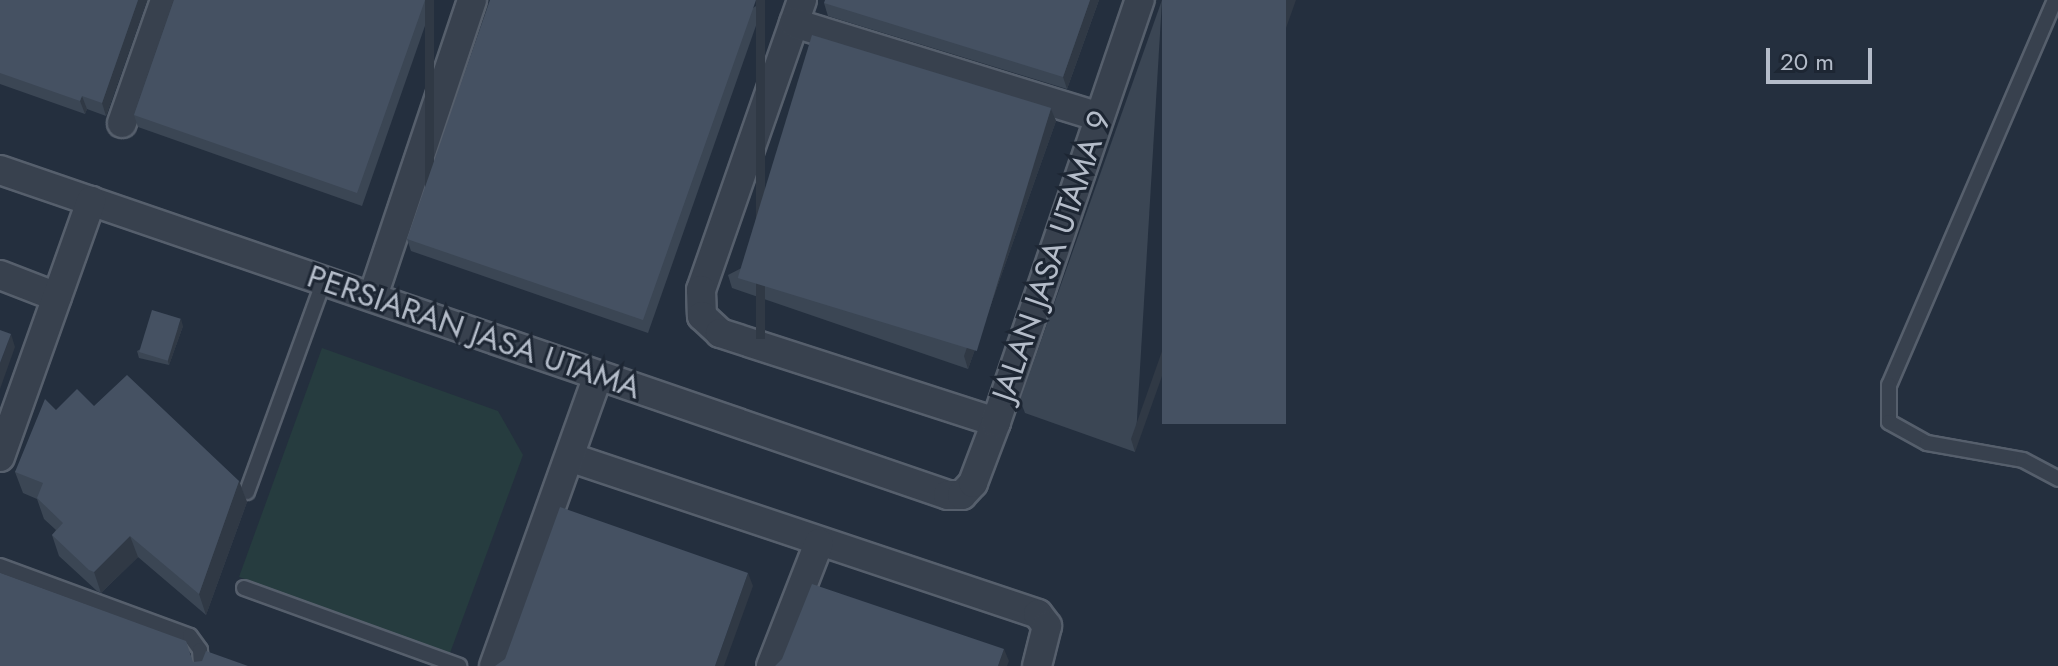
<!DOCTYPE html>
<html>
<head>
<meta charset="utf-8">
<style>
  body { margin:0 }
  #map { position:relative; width:2058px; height:666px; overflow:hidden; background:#242f3e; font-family:Jost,sans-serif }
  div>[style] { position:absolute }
  .green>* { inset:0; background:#263c3f }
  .roads { filter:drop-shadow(2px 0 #565f6c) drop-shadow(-2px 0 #565f6c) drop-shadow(0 2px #565f6c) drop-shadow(0 -2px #565f6c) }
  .lane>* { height:14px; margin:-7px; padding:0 7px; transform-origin:7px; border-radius:7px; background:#38414e }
  .street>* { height:28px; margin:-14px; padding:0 14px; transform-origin:14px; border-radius:14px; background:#38414e }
  .wall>* { inset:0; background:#3b4654 }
  .shaded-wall>* { inset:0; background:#303945; transform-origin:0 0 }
  .building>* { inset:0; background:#455162; transform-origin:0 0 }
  span { translate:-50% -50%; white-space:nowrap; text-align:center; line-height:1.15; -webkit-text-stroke:6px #1d2633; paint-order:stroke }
  .street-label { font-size:32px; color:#b4bcc9 }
  .scale { position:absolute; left:1766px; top:48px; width:106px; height:36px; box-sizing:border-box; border:4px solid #b4bcc9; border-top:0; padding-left:10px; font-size:24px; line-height:28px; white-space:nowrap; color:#b4bcc9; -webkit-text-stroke:6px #1d2633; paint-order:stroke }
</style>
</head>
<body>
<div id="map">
  <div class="green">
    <div style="clip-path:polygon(322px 348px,498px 411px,523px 455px,450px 653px,239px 577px)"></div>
  </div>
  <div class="roads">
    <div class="lane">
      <div style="left:2055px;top:0;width:419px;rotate:113.3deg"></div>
      <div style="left:1889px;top:385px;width:37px;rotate:90deg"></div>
      <div style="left:1889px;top:422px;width:43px;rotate:28.9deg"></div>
      <div style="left:1927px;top:443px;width:97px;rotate:10deg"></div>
      <div style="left:2023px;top:460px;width:40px;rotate:28deg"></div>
      <div style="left:247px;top:492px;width:226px;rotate:-70deg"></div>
      <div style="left:0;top:566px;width:202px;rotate:20.2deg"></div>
      <div style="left:190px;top:636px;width:17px;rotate:54deg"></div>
      <div style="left:200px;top:650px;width:16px;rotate:86deg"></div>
      <div style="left:244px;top:588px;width:229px;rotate:19.9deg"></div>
    </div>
    <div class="street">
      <div style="left:802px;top:0;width:307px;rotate:109.2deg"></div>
      <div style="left:701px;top:290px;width:26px;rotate:88deg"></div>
      <div style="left:702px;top:316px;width:25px;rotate:43deg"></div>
      <div style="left:720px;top:333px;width:290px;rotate:17.9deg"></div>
      <div style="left:794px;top:23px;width:319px;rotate:17.1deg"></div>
      <div style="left:122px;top:123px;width:130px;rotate:-70.7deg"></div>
      <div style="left:0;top:170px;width:1002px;rotate:18.92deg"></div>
      <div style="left:948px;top:495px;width:14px"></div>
      <div style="left:962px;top:495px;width:16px;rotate:-47deg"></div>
      <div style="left:973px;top:483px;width:65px;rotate:-69.3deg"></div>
      <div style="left:996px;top:422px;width:446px;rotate:-71.2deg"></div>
      <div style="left:0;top:275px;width:61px;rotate:21.1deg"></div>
      <div style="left:373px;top:296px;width:312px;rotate:-71.5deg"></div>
      <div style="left:0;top:457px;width:272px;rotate:-70.4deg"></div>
      <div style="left:572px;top:458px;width:491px;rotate:18.5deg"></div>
      <div style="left:1038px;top:614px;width:15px;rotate:53deg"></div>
      <div style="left:1047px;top:626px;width:41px;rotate:104deg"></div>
      <div style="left:494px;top:666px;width:308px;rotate:-70.3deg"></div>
      <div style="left:771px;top:666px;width:132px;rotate:-68.7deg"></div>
    </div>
  </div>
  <div class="wall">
    <div style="clip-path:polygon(0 0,147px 0,106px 116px,87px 109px,85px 114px,0 84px)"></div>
    <div style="clip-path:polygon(174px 0,434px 0,362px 206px,138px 127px,134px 115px)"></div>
    <div style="clip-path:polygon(765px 0,648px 333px,411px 251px,407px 239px)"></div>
    <div style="clip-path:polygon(1099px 0,1067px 89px,828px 16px,824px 3px)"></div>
    <div style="clip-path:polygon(1162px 0,1135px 452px,1025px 413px,1020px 400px)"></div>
    <div style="clip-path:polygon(1051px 109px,1056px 121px,968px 369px,732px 288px,728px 275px)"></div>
    <div style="clip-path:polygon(183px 326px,169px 365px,139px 358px,137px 351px)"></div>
    <div style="clip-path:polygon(94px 406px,239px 481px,247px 502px,206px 615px,138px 557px,101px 593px,97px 591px,59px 556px,52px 535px,56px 530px,44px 519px,37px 499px,23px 493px,15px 472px,56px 410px)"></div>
  </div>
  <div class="shaded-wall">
    <div style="clip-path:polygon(138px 0,147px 0,106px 116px,102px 103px)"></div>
    <div style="left:425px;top:0;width:9px;height:205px"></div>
    <div style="left:756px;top:0;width:9px;height:339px"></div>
    <div style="clip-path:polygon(1090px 0,1099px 0,1067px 89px,1063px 77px)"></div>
    <div style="clip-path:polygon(1286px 0,1296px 0,1135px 452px,1131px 439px)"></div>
    <div style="clip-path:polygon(82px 96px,87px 109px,85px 114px,80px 101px)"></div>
    <div style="clip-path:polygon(1051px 109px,1056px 121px,968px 369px,964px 356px)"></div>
    <div style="clip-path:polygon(181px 319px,183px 326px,169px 365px,167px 358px)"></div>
    <div style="clip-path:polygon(11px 334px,15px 347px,0 389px,0 363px)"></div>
    <div style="clip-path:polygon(239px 481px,247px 502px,206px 615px,199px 594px)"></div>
    <div style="clip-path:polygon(130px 536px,138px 557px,101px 593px,94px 572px)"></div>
    <div style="clip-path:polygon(748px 573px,753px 586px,724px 666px,715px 666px)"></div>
    <div style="clip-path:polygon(1004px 649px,1009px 661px,1007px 666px,998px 666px)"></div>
  </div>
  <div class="building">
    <div style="clip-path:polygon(0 0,138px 0,102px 103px,82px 96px,80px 101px,0 73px)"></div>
    <div style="clip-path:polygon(174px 0,425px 0,357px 193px,134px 115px)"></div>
    <div style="clip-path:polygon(490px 0,756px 0,643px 320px,407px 239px)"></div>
    <div style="clip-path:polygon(825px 0,1090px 0,1063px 77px,824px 3px)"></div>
    <div style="left:1162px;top:0;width:124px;height:424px"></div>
    <div style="left:812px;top:35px;width:250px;height:254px;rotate:17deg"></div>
    <div style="left:152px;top:310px;width:30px;height:44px;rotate:17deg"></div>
    <div style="clip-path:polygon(0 330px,11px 334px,0 363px)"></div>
    <div style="clip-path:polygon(127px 375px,239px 481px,199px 594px,130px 536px,94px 572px,89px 570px,52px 535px,63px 523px,37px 498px,43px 483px,15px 472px,45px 399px,56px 410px,77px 389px,94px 406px)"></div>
    <div style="clip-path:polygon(560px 507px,748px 573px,715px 666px,495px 666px,505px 659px)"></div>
    <div style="clip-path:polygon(0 573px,186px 641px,193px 662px,202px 661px,206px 651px,248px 666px,0 666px)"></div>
    <div style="clip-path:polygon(812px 584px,1004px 649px,998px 666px,775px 666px,782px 659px)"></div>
  </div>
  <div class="street-label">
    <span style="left:1052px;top:256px;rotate:-71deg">JALAN JASA UTAMA 9</span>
    <span style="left:474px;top:332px;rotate:19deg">PERSIARAN JASA UTAMA</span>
  </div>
  <div class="scale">20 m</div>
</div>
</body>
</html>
